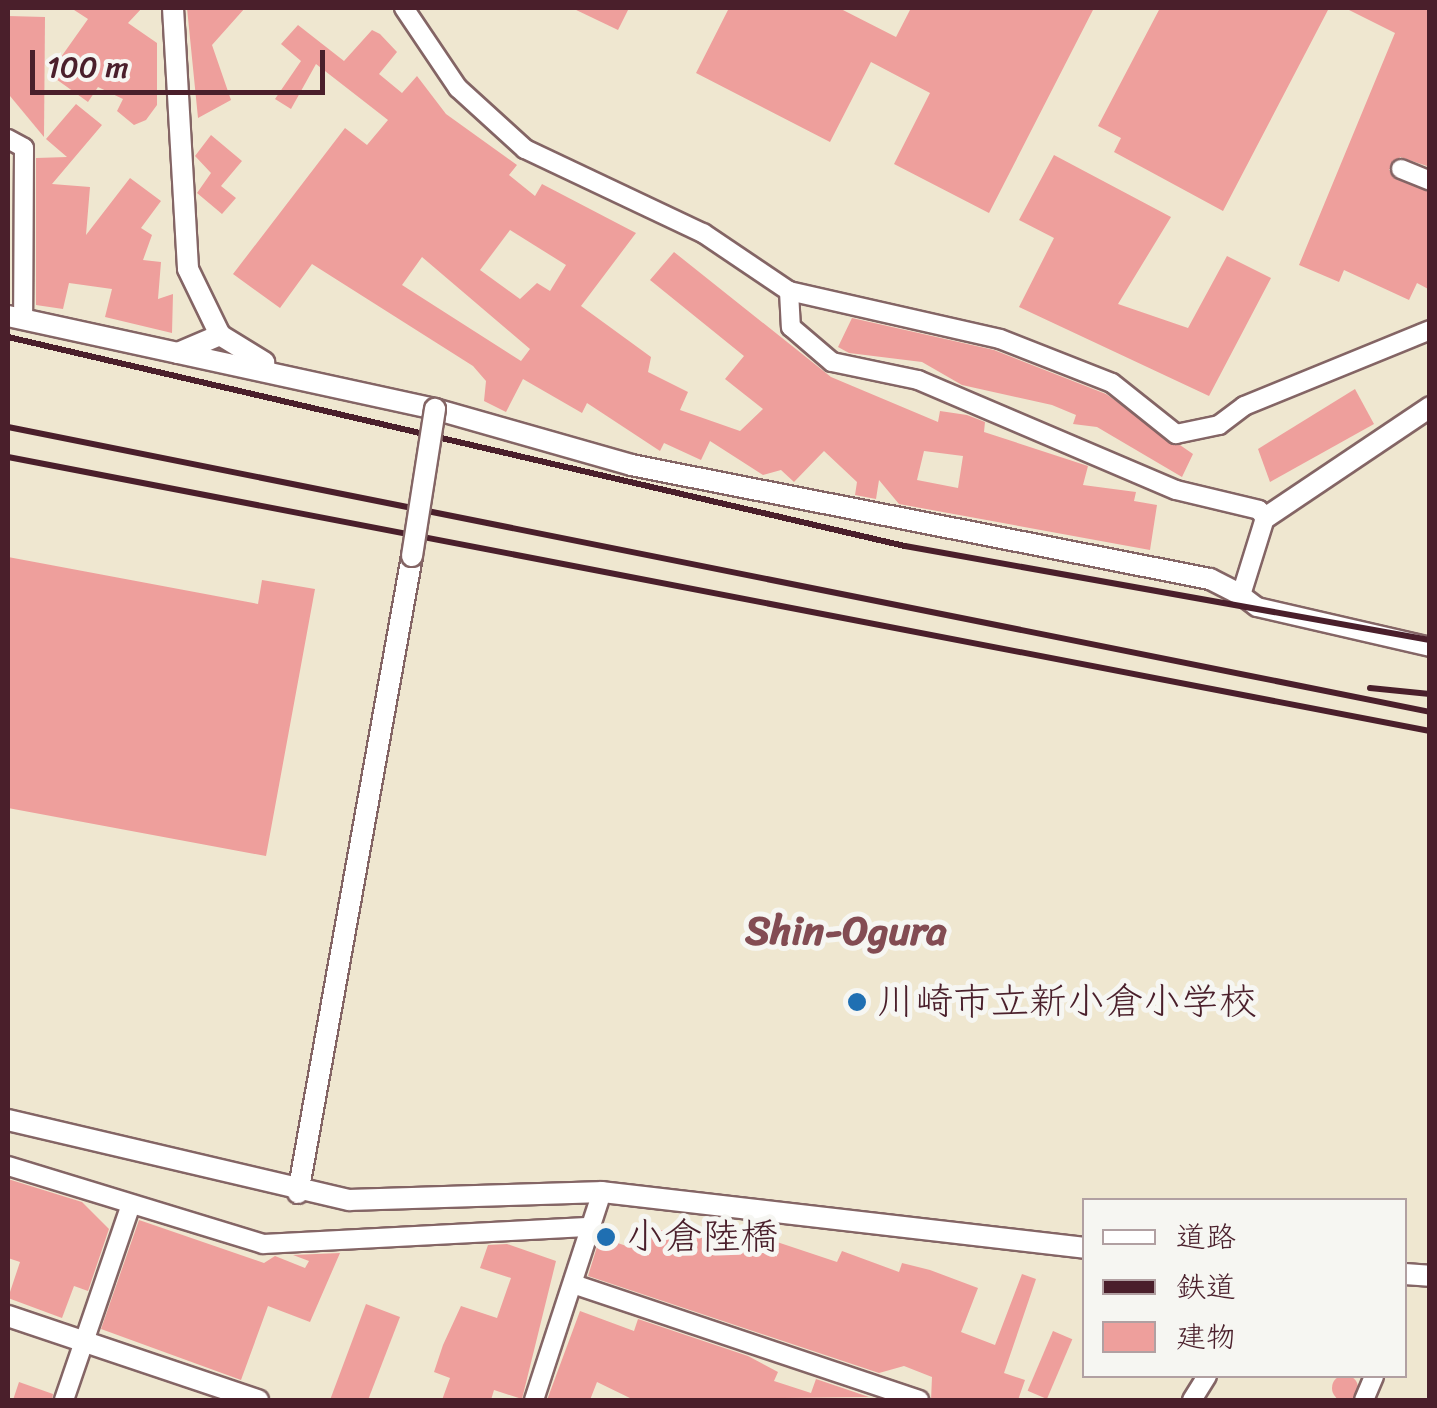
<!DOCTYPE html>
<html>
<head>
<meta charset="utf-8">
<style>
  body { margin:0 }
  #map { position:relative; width:1437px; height:1408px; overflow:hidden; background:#efe7d0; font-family:Sriracha,"Klee One",sans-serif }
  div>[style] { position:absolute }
  .building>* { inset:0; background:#ee9f9c; transform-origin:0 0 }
  .round { border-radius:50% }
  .roads { filter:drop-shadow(2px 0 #846565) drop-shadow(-2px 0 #846565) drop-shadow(0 2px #846565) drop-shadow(0 -2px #846565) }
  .minor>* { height:18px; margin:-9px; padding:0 9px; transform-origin:9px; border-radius:9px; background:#fff }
  .tertiary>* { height:20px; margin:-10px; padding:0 10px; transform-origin:10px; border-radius:10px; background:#fff }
  .rail>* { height:6px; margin:-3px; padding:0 3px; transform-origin:3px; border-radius:3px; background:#4a1f2b }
  .bridges { filter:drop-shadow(2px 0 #846565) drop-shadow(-2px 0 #846565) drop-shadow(0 2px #846565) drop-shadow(0 -2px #846565) }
  .tertiary-bridge>* { height:20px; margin:-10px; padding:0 10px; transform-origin:10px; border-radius:10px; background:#fff }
  .dots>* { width:28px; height:28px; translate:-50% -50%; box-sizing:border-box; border:5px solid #f6f6f2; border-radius:50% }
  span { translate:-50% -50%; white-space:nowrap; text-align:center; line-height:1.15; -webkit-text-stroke:10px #f6f6f2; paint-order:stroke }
  .poi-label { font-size:38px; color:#4a1f2b }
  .left { translate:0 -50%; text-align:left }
  .neighbourhood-label { font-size:40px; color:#834c53; font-weight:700 }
  .frame { position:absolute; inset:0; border:10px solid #4a1f2b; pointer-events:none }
  .legend { position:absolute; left:1082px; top:1198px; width:325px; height:180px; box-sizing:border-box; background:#f6f6f2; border:2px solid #b1a0a2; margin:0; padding:12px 18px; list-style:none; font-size:30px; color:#4a1f2b }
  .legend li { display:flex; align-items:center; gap:20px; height:50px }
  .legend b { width:50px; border:2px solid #b1a0a2 }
  .scale { position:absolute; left:30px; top:50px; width:295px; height:45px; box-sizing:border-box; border:5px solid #4a1f2b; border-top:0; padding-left:12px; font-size:30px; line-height:35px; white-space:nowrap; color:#4a1f2b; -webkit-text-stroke:8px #f6f6f2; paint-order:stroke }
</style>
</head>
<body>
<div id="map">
  <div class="building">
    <div style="clip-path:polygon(71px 8px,142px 8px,128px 23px,157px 43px,157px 105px,146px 120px,134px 125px,117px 111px,123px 99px,98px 87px,88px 102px,49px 74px,88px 19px)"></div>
    <div style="clip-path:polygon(187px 8px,245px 8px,212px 45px,231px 100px,198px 118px)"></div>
    <div style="clip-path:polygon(572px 8px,629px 8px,618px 30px)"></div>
    <div style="clip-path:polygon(729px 8px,839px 8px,896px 37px,911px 8px,1094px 8px,989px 213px,894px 164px,930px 93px,871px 62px,830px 142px,696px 73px)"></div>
    <div style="clip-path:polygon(1160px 8px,1329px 8px,1223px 211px,1114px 152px,1121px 138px,1098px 126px)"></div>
    <div style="clip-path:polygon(1345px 8px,1430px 8px,1430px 167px,1400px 157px,1389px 170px,1430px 193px,1430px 290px,1417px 283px,1409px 300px,1344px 270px,1339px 282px,1299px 265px,1395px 33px)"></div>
    <div style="clip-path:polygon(8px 16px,45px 17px,44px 137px,10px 96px)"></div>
    <div style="clip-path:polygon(evenodd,298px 25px,344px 61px,372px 30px,380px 34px,397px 52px,379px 74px,402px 93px,417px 76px,446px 114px,517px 165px,509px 175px,535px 196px,542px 184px,636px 233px,581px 306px,651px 357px,648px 372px,688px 392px,680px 410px,740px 431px,763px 409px,725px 379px,744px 356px,650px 280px,674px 252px,831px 377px,938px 422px,940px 411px,967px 415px,985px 422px,984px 432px,1088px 466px,1083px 485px,1136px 492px,1134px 501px,1157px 505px,1150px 550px,899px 504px,879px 480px,876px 499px,855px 495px,857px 482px,824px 451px,794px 482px,781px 470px,763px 475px,710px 441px,701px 460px,664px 443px,660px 451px,587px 403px,582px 413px,523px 379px,506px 412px,484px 401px,486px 381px,473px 366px,312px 264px,280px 308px,233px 274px,345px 128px,367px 145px,388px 120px,316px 64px,291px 109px,275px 99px,301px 61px,281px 44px,298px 25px,510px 230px,566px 265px,550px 291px,537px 283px,520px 299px,480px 270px,510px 230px,298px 25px,422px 257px,530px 349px,521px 361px,402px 285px,422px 257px,298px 25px,924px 451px,963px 456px,958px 488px,917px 480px,924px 451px)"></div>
    <div style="clip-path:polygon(76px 104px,102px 125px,52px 184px,90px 187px,86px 235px,130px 178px,161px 201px,141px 228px,152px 235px,143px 260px,161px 262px,158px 299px,173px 294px,172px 333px,105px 317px,112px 289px,69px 283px,63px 309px,36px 305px,36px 158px,67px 157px,46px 139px)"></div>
    <div style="clip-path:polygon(211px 135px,242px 161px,221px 186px,236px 198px,222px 214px,197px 193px,211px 173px,195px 156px)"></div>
    <div style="clip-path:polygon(1054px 155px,1171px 217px,1118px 304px,1188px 328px,1227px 256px,1271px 278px,1209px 396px,1019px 307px,1054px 238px,1019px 220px)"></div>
    <div style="clip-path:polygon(852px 318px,994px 350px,1106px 394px,1193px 454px,1182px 477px,1097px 427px,1073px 424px,1076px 415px,1052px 405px,962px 385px,922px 362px,849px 353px,838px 347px)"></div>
    <div style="clip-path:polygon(1355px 389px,1374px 424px,1270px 482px,1258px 449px)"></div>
    <div style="clip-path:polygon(8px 557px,258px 604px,262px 580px,315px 589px,266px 856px,8px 808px)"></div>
    <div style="clip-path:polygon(8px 1179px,82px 1202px,109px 1229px,88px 1291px,74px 1286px,62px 1318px,8px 1298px,20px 1262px,8px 1258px)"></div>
    <div style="clip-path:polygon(139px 1220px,264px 1263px,275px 1256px,305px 1268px,309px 1261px,293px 1255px,340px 1253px,310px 1322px,268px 1306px,241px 1380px,101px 1329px)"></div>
    <div style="clip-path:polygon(676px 1226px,765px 1249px,768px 1239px,837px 1262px,842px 1251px,899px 1272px,902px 1263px,930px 1270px,978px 1288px,961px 1332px,995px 1345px,1022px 1274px,1036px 1279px,1004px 1373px,1025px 1380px,1018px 1400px,931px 1400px,932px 1377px,904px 1366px,879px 1373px,588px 1276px,600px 1237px,644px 1252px,652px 1227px,673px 1234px)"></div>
    <div style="clip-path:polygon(507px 1244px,556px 1261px,522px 1399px,494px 1390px,491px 1400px,442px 1400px,450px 1378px,434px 1372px,443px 1345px,461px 1306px,497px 1318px,511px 1278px,480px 1268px,488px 1245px)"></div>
    <div style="clip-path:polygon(366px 1304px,400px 1317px,368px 1400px,330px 1400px)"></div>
    <div style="clip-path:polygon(580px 1311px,634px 1331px,638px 1319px,748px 1356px,778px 1372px,774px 1381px,811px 1393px,816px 1379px,869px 1397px,634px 1400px,597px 1382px,590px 1400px,547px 1400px)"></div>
    <div style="left:1053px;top:1331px;width:21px;height:65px;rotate:23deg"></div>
    <div class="round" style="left:1332px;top:1375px;width:26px;height:26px"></div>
    <div style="clip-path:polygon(19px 1382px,53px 1394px,52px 1400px,13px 1400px)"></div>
  </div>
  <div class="roads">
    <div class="minor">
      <div style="left:404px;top:8px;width:97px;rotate:56deg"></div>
      <div style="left:458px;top:88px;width:91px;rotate:42.3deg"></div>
      <div style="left:525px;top:149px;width:197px;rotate:25.3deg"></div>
      <div style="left:703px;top:233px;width:104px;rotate:34deg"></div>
      <div style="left:789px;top:291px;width:216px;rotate:12.8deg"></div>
      <div style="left:1000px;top:339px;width:120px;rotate:21.4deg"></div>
      <div style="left:1112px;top:383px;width:82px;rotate:38.6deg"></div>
      <div style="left:1176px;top:434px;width:44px;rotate:-11.8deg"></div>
      <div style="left:1219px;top:425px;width:31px;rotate:-37deg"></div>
      <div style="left:1244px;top:406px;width:201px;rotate:-22.2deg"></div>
      <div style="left:8px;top:139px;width:18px;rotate:29deg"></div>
      <div style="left:24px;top:148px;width:171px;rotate:90.3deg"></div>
      <div style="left:1401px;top:169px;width:31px;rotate:22deg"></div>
      <div style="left:789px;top:291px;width:36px;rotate:87deg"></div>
      <div style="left:791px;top:327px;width:54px;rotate:40.5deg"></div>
      <div style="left:832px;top:362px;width:88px;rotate:11.8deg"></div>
      <div style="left:918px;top:380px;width:280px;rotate:23.1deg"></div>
      <div style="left:1176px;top:490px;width:85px;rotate:13.5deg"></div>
      <div style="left:1259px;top:510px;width:10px;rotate:53deg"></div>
      <div style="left:1265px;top:518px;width:81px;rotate:107.3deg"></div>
      <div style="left:1241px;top:595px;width:20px;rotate:37deg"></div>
      <div style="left:1257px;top:607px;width:178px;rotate:13deg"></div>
      <div style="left:8px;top:1166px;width:267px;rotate:17deg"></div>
      <div style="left:263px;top:1244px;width:329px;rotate:-3deg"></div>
      <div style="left:573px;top:1284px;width:365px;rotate:18.5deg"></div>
      <div style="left:64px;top:1400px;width:204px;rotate:-71.1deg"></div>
      <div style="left:534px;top:1400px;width:219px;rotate:-71.9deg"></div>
      <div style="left:1192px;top:1400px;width:28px;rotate:-58deg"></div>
      <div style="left:1364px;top:1400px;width:26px;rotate:-67deg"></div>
    </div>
    <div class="tertiary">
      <div style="left:173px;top:8px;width:261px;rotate:86.7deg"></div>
      <div style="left:188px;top:269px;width:73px;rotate:64.1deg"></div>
      <div style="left:220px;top:335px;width:52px;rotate:31.5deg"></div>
      <div style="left:8px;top:316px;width:174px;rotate:12.3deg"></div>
      <div style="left:178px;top:353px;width:46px;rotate:-23.2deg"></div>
      <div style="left:178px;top:353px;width:263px;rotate:12.3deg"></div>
      <div style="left:435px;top:409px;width:204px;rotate:15.9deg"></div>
      <div style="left:631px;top:465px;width:590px;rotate:11.14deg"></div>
      <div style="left:1210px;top:579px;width:35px;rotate:27deg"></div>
      <div style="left:1265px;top:518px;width:199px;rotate:-33.9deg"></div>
      <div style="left:8px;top:1120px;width:351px;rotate:13.2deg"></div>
      <div style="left:350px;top:1200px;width:252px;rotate:-1.8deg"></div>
      <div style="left:602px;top:1192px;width:485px;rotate:6.6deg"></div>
      <div style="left:298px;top:1193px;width:647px;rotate:-79.85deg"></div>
      <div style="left:1404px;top:1274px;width:26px;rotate:4deg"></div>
      <div style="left:8px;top:1316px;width:264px;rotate:18.6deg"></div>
    </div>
  </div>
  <div class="rail">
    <div style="left:8px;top:337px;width:921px;rotate:13.12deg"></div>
    <div style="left:905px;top:546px;width:533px;rotate:10.15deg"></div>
    <div style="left:8px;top:427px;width:1450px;rotate:11.33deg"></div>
    <div style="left:8px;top:457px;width:1448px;rotate:10.91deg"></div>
    <div style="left:1370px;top:688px;width:60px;rotate:5.7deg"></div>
  </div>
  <div class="bridges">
    <div class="tertiary-bridge">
      <div style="left:412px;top:556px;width:149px;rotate:-81.1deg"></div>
    </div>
  </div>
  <div class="dots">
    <div style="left:857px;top:1002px;background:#1f6fb2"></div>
    <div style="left:606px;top:1237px;background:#1f6fb2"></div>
  </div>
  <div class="poi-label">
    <span class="left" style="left:877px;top:1002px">川崎市立新小倉小学校</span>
    <span class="left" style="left:626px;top:1237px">小倉陸橋</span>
  </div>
  <div class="neighbourhood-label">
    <span style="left:846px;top:931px">Shin-Ogura</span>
  </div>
  <div class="frame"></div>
  <ul class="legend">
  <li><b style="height:12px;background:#fff"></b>道路</li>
  <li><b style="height:12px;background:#4a1f2b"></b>鉄道</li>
  <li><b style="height:28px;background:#ee9f9c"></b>建物</li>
  </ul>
  <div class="scale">100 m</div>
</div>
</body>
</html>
